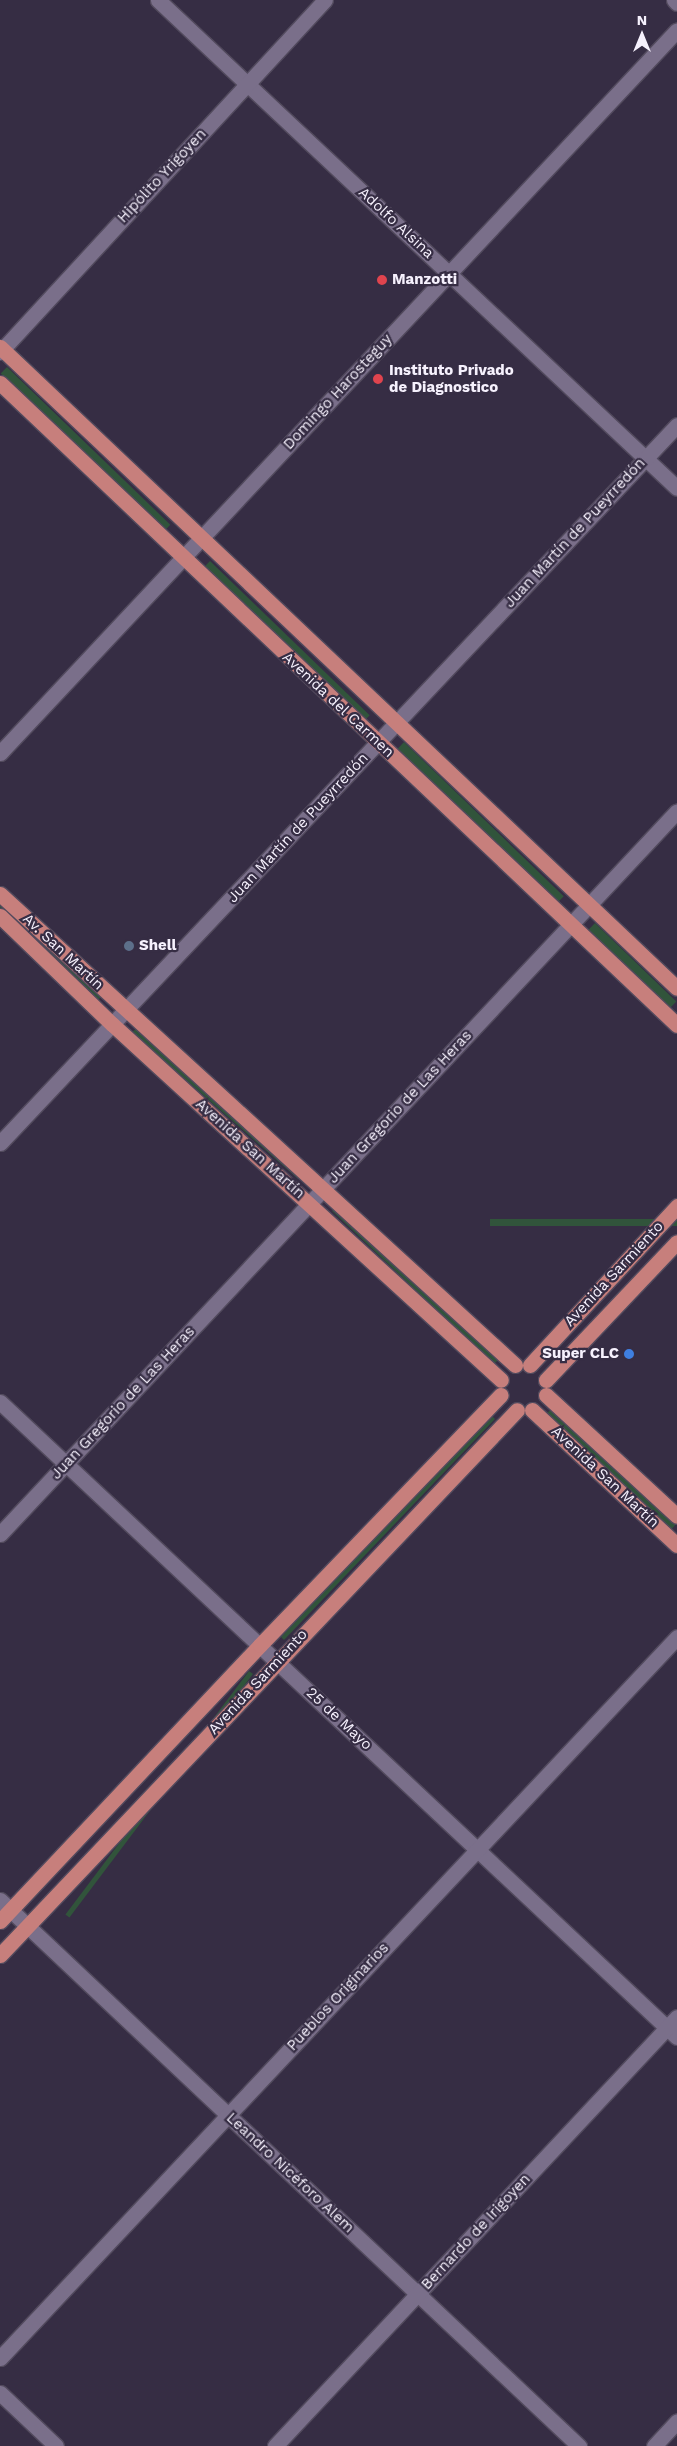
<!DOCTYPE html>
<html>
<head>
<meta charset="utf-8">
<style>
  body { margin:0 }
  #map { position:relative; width:677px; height:2446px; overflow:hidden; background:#362d44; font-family:"Work Sans",sans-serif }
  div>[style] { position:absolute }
  .green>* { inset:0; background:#31543b; transform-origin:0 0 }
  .roads { filter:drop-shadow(1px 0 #524a5d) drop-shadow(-1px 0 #524a5d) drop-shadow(0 1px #524a5d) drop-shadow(0 -1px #524a5d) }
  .minor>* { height:15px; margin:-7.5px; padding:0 7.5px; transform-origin:7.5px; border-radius:7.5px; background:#7a6f8a }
  .major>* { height:15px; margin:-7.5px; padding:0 7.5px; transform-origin:7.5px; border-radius:7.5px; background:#c77f7c }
  .dots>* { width:14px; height:14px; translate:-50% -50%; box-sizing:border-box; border:2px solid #362d44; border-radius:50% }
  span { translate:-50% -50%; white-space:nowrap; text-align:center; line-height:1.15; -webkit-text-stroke:4.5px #362d44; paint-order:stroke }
  .street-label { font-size:15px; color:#f6f1fd }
  .poi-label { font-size:15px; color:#f6f1fd; font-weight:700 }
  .left { translate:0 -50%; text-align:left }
  .right { translate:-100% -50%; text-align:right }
  .north { position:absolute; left:617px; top:10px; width:50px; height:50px; -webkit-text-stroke:4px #362d44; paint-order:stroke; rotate:0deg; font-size:14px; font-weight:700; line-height:20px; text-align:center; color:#f6f1fd }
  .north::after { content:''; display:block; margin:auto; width:18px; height:22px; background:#f6f1fd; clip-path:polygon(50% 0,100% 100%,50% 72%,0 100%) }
</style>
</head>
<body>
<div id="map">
  <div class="green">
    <div style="left:7px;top:367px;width:227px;height:9px;rotate:44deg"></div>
    <div style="left:210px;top:561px;width:222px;height:9px;rotate:44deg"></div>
    <div style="left:404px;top:742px;width:222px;height:10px;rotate:44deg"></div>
    <div style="clip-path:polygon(0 901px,102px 996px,96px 1002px,0 910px)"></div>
    <div style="left:595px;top:923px;width:113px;height:10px;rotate:44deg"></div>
    <div style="clip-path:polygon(137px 1028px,305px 1174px,298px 1179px,132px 1032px)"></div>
    <div style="clip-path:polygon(339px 1204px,500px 1358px,494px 1364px,332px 1211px)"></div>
    <div style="left:677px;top:1219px;width:7px;height:187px;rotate:90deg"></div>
    <div style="left:553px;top:1407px;width:170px;height:9px;rotate:43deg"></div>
    <div style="clip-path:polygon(491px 1415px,495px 1419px,284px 1640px,281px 1637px)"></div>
    <div style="left:249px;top:1671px;width:5px;height:305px;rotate:37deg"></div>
  </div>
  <div class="roads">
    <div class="minor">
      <div style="left:158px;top:0;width:712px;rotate:43.24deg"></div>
      <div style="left:674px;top:0;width:4px;rotate:45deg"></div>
      <div style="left:0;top:352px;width:479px;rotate:-47.3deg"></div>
      <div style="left:0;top:753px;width:990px;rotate:-46.88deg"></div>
      <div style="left:0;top:1143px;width:987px;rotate:-46.68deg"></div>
      <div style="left:0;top:1402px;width:928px;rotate:43.17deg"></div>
      <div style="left:0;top:1534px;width:990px;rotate:-46.88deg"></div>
      <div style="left:0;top:1900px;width:796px;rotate:43.32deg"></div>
      <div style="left:0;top:2358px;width:989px;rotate:-46.8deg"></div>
      <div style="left:0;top:2393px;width:77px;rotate:43.4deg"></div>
      <div style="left:275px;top:2446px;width:588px;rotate:-46.86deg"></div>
      <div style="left:654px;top:2446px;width:34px;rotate:-47deg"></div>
    </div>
    <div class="major">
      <div style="left:0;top:347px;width:932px;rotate:43.44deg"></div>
      <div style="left:0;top:383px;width:933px;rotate:43.48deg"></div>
      <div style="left:0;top:894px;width:698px;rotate:42.44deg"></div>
      <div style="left:0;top:916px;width:156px;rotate:44deg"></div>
      <div style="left:112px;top:1024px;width:527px;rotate:42.46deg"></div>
      <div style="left:530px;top:1365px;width:217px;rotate:-47.2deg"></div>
      <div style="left:546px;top:1380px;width:190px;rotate:-46.5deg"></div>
      <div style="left:546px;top:1395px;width:178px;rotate:42.7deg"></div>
      <div style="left:532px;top:1410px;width:198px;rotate:43deg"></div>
      <div style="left:0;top:1921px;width:379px;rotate:-46.7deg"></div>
      <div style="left:260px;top:1645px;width:347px;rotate:-46.1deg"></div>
      <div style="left:0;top:1955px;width:751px;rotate:-46.51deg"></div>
    </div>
  </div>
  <div class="dots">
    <div style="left:382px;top:280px;background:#e0444e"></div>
    <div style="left:378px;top:379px;background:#e0444e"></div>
    <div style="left:129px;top:946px;background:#5c6f8a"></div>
    <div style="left:629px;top:1354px;background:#3f7fe0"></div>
  </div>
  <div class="street-label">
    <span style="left:162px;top:176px;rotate:-47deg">Hipólito Yrigoyen</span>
    <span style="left:396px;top:223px;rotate:43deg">Adolfo Alsina</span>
    <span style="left:338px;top:392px;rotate:-47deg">Domingo Harosteguy</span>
    <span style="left:575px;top:533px;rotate:-47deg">Juan Martín de Pueyrredón</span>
    <span style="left:338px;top:705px;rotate:43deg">Avenida del Carmen</span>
    <span style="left:298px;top:828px;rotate:-47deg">Juan Martín de Pueyrredón</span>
    <span style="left:63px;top:952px;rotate:43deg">Av. San Martín</span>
    <span style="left:400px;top:1107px;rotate:-47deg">Juan Gregorio de Las Heras</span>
    <span style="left:250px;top:1149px;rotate:42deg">Avenida San Martín</span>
    <span style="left:614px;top:1274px;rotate:-47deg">Avenida Sarmiento</span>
    <span style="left:123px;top:1403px;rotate:-47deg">Juan Gregorio de Las Heras</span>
    <span style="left:605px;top:1477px;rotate:43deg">Avenida San Martín</span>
    <span style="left:258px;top:1682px;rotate:-47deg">Avenida Sarmiento</span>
    <span style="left:339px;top:1719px;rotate:43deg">25 de Mayo</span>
    <span style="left:338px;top:1997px;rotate:-47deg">Pueblos Originarios</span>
    <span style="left:290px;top:2173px;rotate:43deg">Leandro Nicéforo Alem</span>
    <span style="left:476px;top:2232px;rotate:-47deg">Bernardo de Irigoyen</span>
  </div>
  <div class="poi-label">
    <span class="left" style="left:392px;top:280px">Manzotti</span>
    <span class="left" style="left:389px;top:379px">Instituto Privado<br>de Diagnostico</span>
    <span class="left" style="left:139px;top:946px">Shell</span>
    <span class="right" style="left:619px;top:1354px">Super CLC</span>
  </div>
  <div class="north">N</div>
</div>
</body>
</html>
